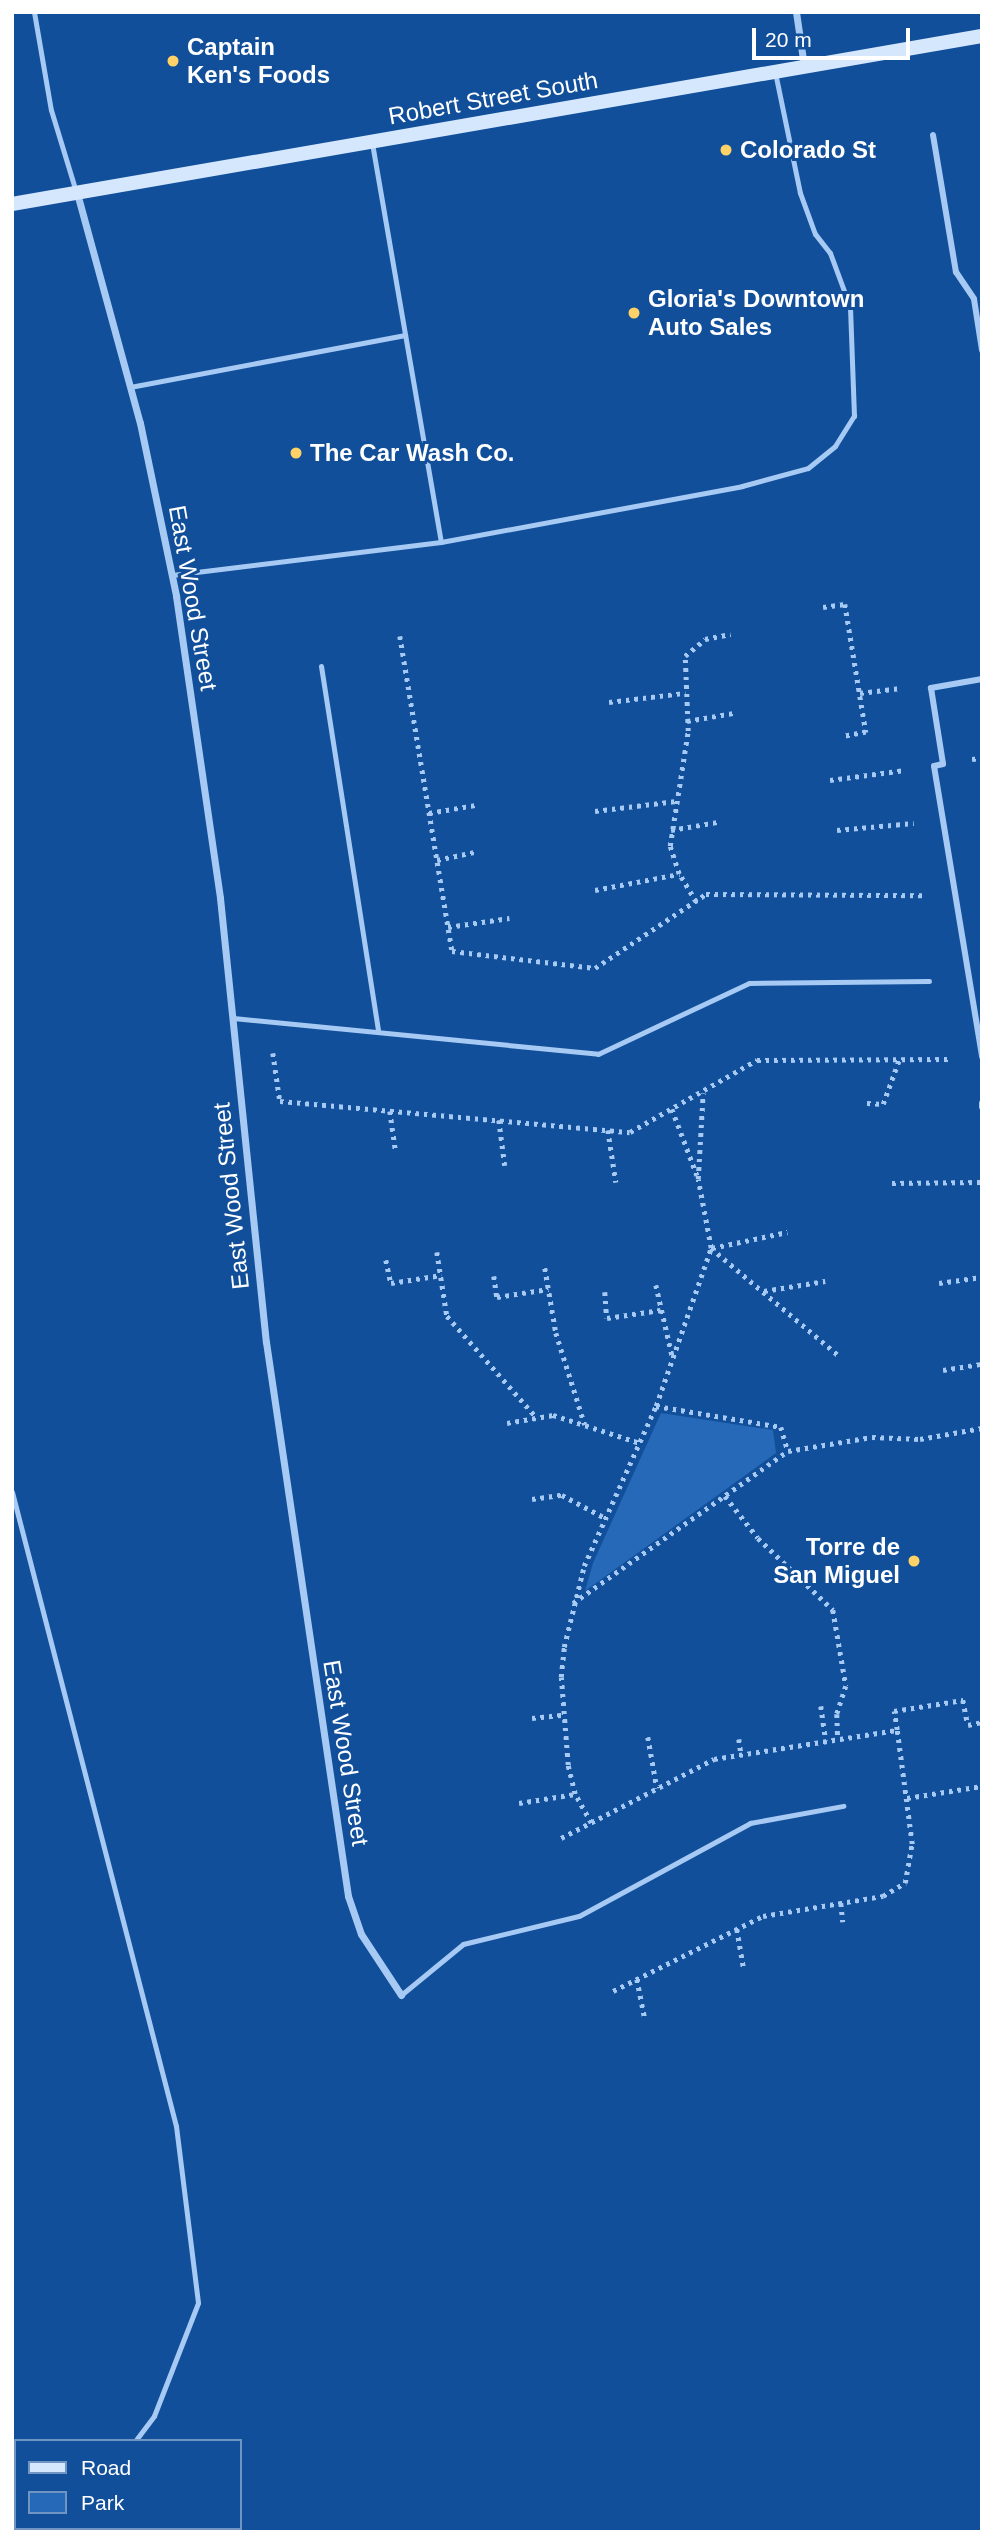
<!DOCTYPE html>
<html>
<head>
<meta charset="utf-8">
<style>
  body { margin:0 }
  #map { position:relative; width:994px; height:2544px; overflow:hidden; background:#124f9a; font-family:Arial,sans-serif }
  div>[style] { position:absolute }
  .green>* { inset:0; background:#2569b8 }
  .path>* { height:4.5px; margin-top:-2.25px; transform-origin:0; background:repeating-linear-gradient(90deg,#a6caf4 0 3.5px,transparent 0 8.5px) }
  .service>* { height:5px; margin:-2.5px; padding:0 2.5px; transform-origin:2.5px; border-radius:2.5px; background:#a6caf4 }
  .pedestrian>* { height:6px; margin:-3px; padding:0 3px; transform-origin:3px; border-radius:3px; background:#a6caf4 }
  .minor>* { height:7px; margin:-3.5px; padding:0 3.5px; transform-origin:3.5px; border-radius:3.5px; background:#a6caf4 }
  .secondary>* { height:14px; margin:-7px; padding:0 7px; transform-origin:7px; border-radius:7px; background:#d5e7fd }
  .dots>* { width:19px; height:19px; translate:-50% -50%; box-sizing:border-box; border:4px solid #124f9a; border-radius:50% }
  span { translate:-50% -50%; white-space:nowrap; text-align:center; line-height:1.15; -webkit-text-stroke:6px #124f9a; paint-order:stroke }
  .poi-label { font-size:24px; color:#fff; font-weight:700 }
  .left { translate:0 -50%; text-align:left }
  .right { translate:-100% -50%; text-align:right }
  .street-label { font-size:24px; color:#fff }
  .frame { position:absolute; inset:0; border:14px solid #fff; pointer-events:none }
  .legend { position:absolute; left:14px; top:2439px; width:228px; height:91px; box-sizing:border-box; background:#124f9a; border:2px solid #7195c2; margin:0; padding:9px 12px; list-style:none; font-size:21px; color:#fff }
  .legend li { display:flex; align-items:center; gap:14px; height:35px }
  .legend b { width:35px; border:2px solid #7195c2 }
  .scale { position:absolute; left:752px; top:28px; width:158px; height:32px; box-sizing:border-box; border:4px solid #fff; border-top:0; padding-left:9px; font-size:21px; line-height:24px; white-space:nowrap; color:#fff; -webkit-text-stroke:5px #124f9a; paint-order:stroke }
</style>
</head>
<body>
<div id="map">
  <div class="green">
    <div style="clip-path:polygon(661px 1413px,773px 1430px,776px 1453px,585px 1591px,593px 1563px)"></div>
  </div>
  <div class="path">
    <div style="left:823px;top:607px;width:22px;rotate:-8deg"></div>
    <div style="left:845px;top:604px;width:130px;rotate:80.7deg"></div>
    <div style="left:866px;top:732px;width:21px;rotate:169deg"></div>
    <div style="left:400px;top:636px;width:319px;rotate:80.6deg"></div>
    <div style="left:452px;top:951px;width:144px;rotate:6.8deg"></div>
    <div style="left:595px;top:968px;width:133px;rotate:-33.7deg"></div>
    <div style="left:706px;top:894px;width:217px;rotate:0.3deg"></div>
    <div style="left:860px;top:693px;width:41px;rotate:-7deg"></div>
    <div style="left:609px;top:702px;width:77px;rotate:-6.8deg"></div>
    <div style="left:687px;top:721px;width:48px;rotate:-9.7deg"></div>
    <div style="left:972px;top:759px;width:10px;rotate:-6deg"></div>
    <div style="left:830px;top:780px;width:76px;rotate:-7.6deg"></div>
    <div style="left:595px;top:811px;width:82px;rotate:-7deg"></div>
    <div style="left:429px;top:813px;width:48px;rotate:-9.7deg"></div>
    <div style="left:671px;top:830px;width:48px;rotate:-9.7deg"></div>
    <div style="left:837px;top:830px;width:77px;rotate:-5.2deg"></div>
    <div style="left:437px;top:860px;width:40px;rotate:-12deg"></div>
    <div style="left:595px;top:890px;width:86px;rotate:-10.8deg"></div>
    <div style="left:696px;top:902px;width:33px;rotate:-121deg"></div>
    <div style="left:679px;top:874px;width:29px;rotate:-108deg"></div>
    <div style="left:670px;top:846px;width:116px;rotate:-81.1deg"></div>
    <div style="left:688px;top:731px;width:75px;rotate:-92.3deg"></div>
    <div style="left:685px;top:656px;width:26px;rotate:-40deg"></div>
    <div style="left:705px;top:639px;width:26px;rotate:-11deg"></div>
    <div style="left:448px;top:927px;width:62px;rotate:-8.4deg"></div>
    <div style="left:273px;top:1053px;width:49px;rotate:81.7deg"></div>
    <div style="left:280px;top:1101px;width:351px;rotate:5.1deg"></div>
    <div style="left:630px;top:1132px;width:146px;rotate:-29.6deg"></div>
    <div style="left:757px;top:1060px;width:195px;rotate:-0.3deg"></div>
    <div style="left:867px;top:1103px;width:16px;rotate:4deg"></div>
    <div style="left:883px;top:1104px;width:47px;rotate:-70deg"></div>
    <div style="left:672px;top:1109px;width:71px;rotate:69.3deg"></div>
    <div style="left:390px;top:1111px;width:42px;rotate:81.9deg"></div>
    <div style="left:499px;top:1120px;width:46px;rotate:82.6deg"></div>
    <div style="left:608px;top:1130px;width:53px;rotate:81.3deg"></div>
    <div style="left:892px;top:1183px;width:90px;rotate:-0.6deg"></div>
    <div style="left:711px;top:1248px;width:166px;rotate:40.1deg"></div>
    <div style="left:712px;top:1248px;width:77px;rotate:-12deg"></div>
    <div style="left:437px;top:1252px;width:65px;rotate:81.1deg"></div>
    <div style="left:447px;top:1316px;width:136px;rotate:48.6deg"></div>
    <div style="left:386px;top:1260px;width:24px;rotate:78deg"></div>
    <div style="left:391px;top:1283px;width:51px;rotate:-9.1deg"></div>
    <div style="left:545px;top:1268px;width:66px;rotate:80.4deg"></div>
    <div style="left:556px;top:1333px;width:96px;rotate:72.5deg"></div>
    <div style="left:494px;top:1276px;width:21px;rotate:82deg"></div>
    <div style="left:497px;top:1297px;width:52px;rotate:-8.9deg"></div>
    <div style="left:939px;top:1283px;width:43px;rotate:-7.9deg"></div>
    <div style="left:656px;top:1285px;width:76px;rotate:77.1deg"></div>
    <div style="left:764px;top:1291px;width:62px;rotate:-9.3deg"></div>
    <div style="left:605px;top:1292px;width:26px;rotate:86deg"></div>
    <div style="left:607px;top:1318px;width:54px;rotate:-8.6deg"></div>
    <div style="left:943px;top:1370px;width:39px;rotate:-9deg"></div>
    <div style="left:656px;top:1406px;width:127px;rotate:9.5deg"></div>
    <div style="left:781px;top:1427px;width:25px;rotate:74deg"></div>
    <div style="left:507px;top:1423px;width:47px;rotate:-9.9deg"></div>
    <div style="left:553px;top:1415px;width:91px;rotate:17.8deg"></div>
    <div style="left:725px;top:1496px;width:53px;rotate:51.8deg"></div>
    <div style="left:758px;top:1538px;width:104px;rotate:43.8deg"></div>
    <div style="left:833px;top:1610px;width:77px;rotate:80.3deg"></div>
    <div style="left:846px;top:1686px;width:29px;rotate:108deg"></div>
    <div style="left:837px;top:1714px;width:25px;rotate:88deg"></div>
    <div style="left:532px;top:1499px;width:30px;rotate:-8deg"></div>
    <div style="left:562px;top:1495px;width:49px;rotate:28.1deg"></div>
    <div style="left:573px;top:1603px;width:263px;rotate:-35.3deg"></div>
    <div style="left:788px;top:1451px;width:85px;rotate:-9.5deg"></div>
    <div style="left:872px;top:1437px;width:48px;rotate:2.4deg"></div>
    <div style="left:920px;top:1439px;width:63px;rotate:-10.1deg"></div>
    <div style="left:821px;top:1706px;width:35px;rotate:82deg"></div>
    <div style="left:532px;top:1718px;width:31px;rotate:-6deg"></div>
    <div style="left:648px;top:1737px;width:52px;rotate:80deg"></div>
    <div style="left:739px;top:1739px;width:15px;rotate:82deg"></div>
    <div style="left:907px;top:1798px;width:76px;rotate:-9.1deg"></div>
    <div style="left:519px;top:1803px;width:57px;rotate:-9.1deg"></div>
    <div style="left:591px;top:1823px;width:33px;rotate:-119deg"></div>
    <div style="left:575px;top:1794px;width:30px;rotate:-104deg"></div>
    <div style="left:568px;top:1765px;width:88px;rotate:-94.5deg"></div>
    <div style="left:561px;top:1677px;width:30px;rotate:-84deg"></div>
    <div style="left:564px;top:1647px;width:83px;rotate:-76.1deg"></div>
    <div style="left:584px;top:1566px;width:175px;rotate:-65.8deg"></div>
    <div style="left:656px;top:1406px;width:167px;rotate:-70.8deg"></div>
    <div style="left:711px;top:1248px;width:70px;rotate:-100.7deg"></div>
    <div style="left:698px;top:1179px;width:86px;rotate:-86.7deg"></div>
    <div style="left:561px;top:1838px;width:172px;rotate:-27.3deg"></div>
    <div style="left:714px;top:1759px;width:185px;rotate:-9deg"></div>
    <div style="left:897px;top:1730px;width:19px;rotate:-99deg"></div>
    <div style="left:894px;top:1711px;width:70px;rotate:-9.1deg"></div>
    <div style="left:963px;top:1700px;width:25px;rotate:79deg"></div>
    <div style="left:968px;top:1725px;width:14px;rotate:-12deg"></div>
    <div style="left:841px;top:1903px;width:19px;rotate:84deg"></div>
    <div style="left:737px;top:1929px;width:42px;rotate:80.3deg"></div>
    <div style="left:637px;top:1979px;width:41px;rotate:78.7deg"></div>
    <div style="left:613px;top:1991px;width:168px;rotate:-26.6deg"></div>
    <div style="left:763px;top:1916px;width:122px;rotate:-9.5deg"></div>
    <div style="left:883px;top:1896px;width:26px;rotate:-31deg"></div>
    <div style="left:905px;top:1883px;width:40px;rotate:-80deg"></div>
    <div style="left:912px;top:1844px;width:115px;rotate:-97.5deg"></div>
  </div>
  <div class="service">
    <div style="left:34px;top:12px;width:99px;rotate:80.2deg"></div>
    <div style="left:51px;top:110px;width:86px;rotate:73deg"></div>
    <div style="left:372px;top:143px;width:405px;rotate:80.2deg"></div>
    <div style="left:441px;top:542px;width:306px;rotate:-10.5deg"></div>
    <div style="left:742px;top:486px;width:68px;rotate:-15.3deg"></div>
    <div style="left:808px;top:468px;width:35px;rotate:-39deg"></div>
    <div style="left:835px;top:446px;width:36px;rotate:-58deg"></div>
    <div style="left:854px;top:416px;width:109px;rotate:-92.1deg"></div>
    <div style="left:850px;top:307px;width:58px;rotate:-110.3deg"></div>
    <div style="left:830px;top:253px;width:24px;rotate:-128deg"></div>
    <div style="left:815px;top:234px;width:44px;rotate:-110.1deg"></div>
    <div style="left:800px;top:193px;width:124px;rotate:-101.7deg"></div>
    <div style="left:130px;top:387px;width:280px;rotate:-10.7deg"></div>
    <div style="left:172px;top:575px;width:271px;rotate:-7deg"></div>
    <div style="left:321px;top:666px;width:370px;rotate:81.1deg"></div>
    <div style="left:233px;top:1018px;width:367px;rotate:5.6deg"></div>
    <div style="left:598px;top:1054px;width:167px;rotate:-25.2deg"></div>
    <div style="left:749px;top:983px;width:180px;rotate:-0.6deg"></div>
    <div style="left:12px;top:1492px;width:655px;rotate:75.5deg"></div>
    <div style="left:176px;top:2126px;width:178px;rotate:82.9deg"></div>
    <div style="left:198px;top:2303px;width:121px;rotate:111.3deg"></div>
    <div style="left:154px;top:2416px;width:31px;rotate:127deg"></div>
    <div style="left:401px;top:1995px;width:80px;rotate:-39.4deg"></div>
    <div style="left:463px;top:1944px;width:119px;rotate:-13.6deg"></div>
    <div style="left:579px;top:1916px;width:195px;rotate:-28.5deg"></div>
    <div style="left:750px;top:1823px;width:95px;rotate:-10.4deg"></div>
    <div style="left:65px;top:2532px;width:5px;rotate:-53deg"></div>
  </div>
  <div class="pedestrian">
    <div style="left:933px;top:135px;width:139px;rotate:80.5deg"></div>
    <div style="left:956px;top:272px;width:32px;rotate:56deg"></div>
    <div style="left:974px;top:299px;width:52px;rotate:81.1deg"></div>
    <div style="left:982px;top:679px;width:52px;rotate:170deg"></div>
    <div style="left:931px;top:688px;width:77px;rotate:81deg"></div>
    <div style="left:943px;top:764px;width:9px;rotate:167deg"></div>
    <div style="left:934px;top:766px;width:295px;rotate:80.6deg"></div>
    <div style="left:982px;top:1103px;width:4px;rotate:90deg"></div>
  </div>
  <div class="minor">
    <div style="left:796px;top:12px;width:55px;rotate:81.6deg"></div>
    <div style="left:77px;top:193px;width:238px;rotate:74.7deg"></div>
    <div style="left:140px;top:423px;width:177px;rotate:78.2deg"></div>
    <div style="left:176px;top:596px;width:305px;rotate:81.7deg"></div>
    <div style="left:220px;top:898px;width:446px;rotate:84.1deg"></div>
    <div style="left:266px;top:1342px;width:560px;rotate:81.58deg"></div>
    <div style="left:348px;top:1896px;width:40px;rotate:71.1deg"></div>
    <div style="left:361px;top:1934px;width:73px;rotate:56.7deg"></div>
  </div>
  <div class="secondary">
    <div style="left:12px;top:204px;width:984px;rotate:-9.83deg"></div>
  </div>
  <div class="dots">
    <div style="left:173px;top:61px;background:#ffd268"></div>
    <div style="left:726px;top:150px;background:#ffd268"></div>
    <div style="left:634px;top:313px;background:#ffd268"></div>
    <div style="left:296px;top:453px;background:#ffd268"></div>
    <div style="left:914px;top:1561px;background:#ffd268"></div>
  </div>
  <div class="poi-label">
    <span class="left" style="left:187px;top:61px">Captain<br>Ken's Foods</span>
    <span class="left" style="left:740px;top:150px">Colorado St</span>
    <span class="left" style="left:648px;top:313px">Gloria's Downtown<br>Auto Sales</span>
    <span class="left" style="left:310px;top:453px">The Car Wash Co.</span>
    <span class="right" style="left:900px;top:1561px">Torre de<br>San Miguel</span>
  </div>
  <div class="street-label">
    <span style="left:493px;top:98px;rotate:-10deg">Robert Street South</span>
    <span style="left:193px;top:598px;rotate:80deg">East Wood Street</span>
    <span style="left:231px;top:1196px;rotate:-96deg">East Wood Street</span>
    <span style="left:346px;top:1753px;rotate:81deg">East Wood Street</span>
  </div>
  <div class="frame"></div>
  <ul class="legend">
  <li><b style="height:9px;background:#d5e7fd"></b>Road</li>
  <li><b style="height:19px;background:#2569b8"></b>Park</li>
  </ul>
  <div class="scale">20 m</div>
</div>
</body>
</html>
